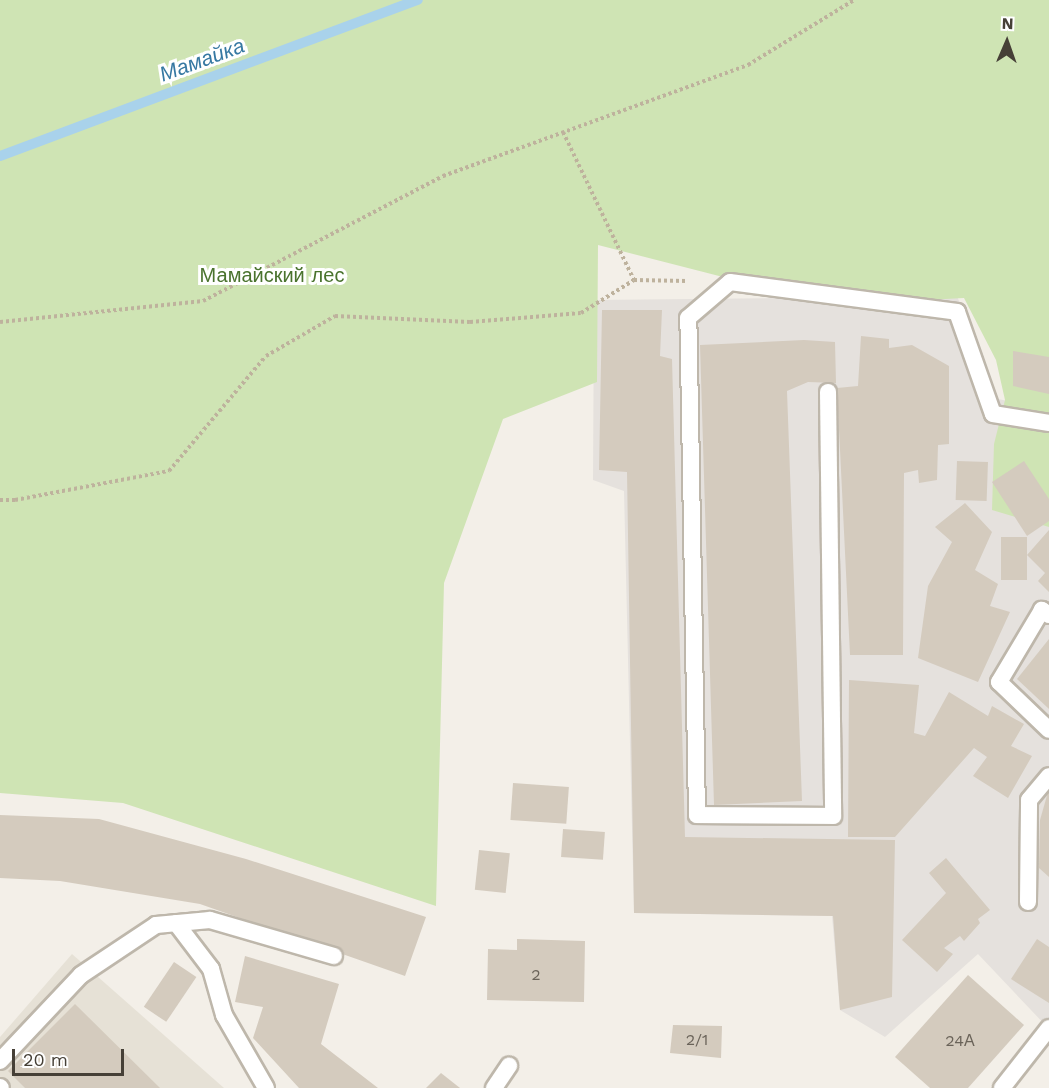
<!DOCTYPE html>
<html>
<head>
<meta charset="utf-8">
<style>
  body { margin:0 }
  #map { position:relative; width:1049px; height:1088px; overflow:hidden; background:#f3efe8; font-family:"Work Sans",sans-serif }
  div>[style] { position:absolute }
  .residential>* { inset:0; background:#e6e1d6 }
  .industrial>* { inset:0; background:#e5e1dd }
  .green>* { inset:0; background:#cfe4b4 }
  .stream>* { height:10px; margin:-5px; padding:0 5px; transform-origin:5px; border-radius:5px; background:#a9d2eb }
  .building>* { inset:0; background:#d4cbbe; transform-origin:0 0 }
  .path>* { height:4px; margin-top:-2px; transform-origin:0; background:repeating-linear-gradient(90deg,#beb29d 0 3px,transparent 0 6px) }
  .roads { filter:drop-shadow(2px 0 #beb7ab) drop-shadow(-2px 0 #beb7ab) drop-shadow(0 2px #beb7ab) drop-shadow(0 -2px #beb7ab) }
  .service>* { height:16px; margin:-8px; padding:0 8px; transform-origin:8px; border-radius:8px; background:#fff }
  span { translate:-50% -50%; white-space:nowrap; text-align:center; line-height:1.15; -webkit-text-stroke:6px #fff; paint-order:stroke }
  .number-label { font-size:16px; color:#6a6359 }
  .number-label span { -webkit-text-stroke-width:0 }
  .park-label { font-size:20px; color:#4a732e }
  .water-label { font-size:21px; color:#3678a2; font-style:italic }
  .north { position:absolute; left:977px; top:12px; width:60px; height:60px; -webkit-text-stroke:4px #fff; paint-order:stroke; rotate:2deg; font-size:16px; font-weight:700; line-height:24px; text-align:center; color:#464037 }
  .north::after { content:''; display:block; margin:auto; width:21px; height:27px; background:#464037; clip-path:polygon(50% 0,100% 100%,50% 72%,0 100%) }
  .scale { position:absolute; left:12px; top:1049px; width:112px; height:27px; box-sizing:border-box; border:3px solid #464037; border-top:0; padding-left:8px; font-size:18px; line-height:21px; white-space:nowrap; color:#464037; -webkit-text-stroke:4px #fff; paint-order:stroke }
</style>
</head>
<body>
<div id="map">
  <div class="residential">
    <div style="clip-path:polygon(72px 954px,224px 1088px,0 1088px,0 1037px)"></div>
  </div>
  <div class="industrial">
    <div style="clip-path:polygon(957px 296px,998px 399px,1049px 409px,1049px 1029px,978px 954px,885px 1037px,840px 1010px,832px 916px,634px 913px,624px 491px,593px 480px,594px 300px)"></div>
  </div>
  <div class="green">
    <div style="clip-path:polygon(0 0,1049px 0,1049px 527px,992px 510px,994px 444px,1005px 400px,996px 360px,964px 298px,833px 305px,598px 245px,597px 382px,503px 419px,444px 583px,436px 906px,123px 803px,0 793px)"></div>
  </div>
  <div class="stream">
    <div style="left:0;top:156px;width:446px;rotate:-20.5deg"></div>
  </div>
  <div class="building">
    <div style="clip-path:polygon(602px 310px,662px 310px,660px 356px,672px 359px,685px 837px,895px 840px,892px 997px,840px 1010px,833px 916px,634px 913px,627px 472px,599px 470px)"></div>
    <div style="clip-path:polygon(861px 336px,889px 339px,889px 348px,912px 345px,949px 366px,949px 444px,938px 445px,937px 480px,919px 483px,918px 470px,904px 473px,903px 655px,850px 655px,837px 388px,858px 386px)"></div>
    <div style="clip-path:polygon(804px 340px,835px 342px,836px 383px,808px 382px,787px 391px,802px 801px,714px 805px,700px 345px)"></div>
    <div style="clip-path:polygon(1013px 351px,1049px 357px,1049px 394px,1013px 386px)"></div>
    <div style="left:957px;top:461px;width:31px;height:39px;rotate:2deg"></div>
    <div style="clip-path:polygon(1024px 461px,1049px 499px,1049px 521px,1027px 536px,992px 482px)"></div>
    <div style="clip-path:polygon(965px 503px,992px 532px,975px 570px,998px 584px,990px 606px,1010px 612px,978px 682px,918px 658px,928px 586px,952px 542px,935px 527px)"></div>
    <div style="clip-path:polygon(1049px 530px,1049px 592px,1038px 581px,1045px 573px,1027px 555px)"></div>
    <div style="left:1001px;top:537px;width:26px;height:43px"></div>
    <div style="clip-path:polygon(1049px 639px,1049px 709px,1017px 679px)"></div>
    <div style="clip-path:polygon(849px 680px,919px 685px,914px 733px,925px 736px,949px 692px,988px 716px,992px 706px,1024px 724px,1011px 746px,1032px 756px,1008px 798px,973px 776px,987px 757px,974px 748px,895px 837px,848px 837px)"></div>
    <div style="left:513px;top:783px;width:56px;height:37px;rotate:4deg"></div>
    <div style="clip-path:polygon(1048px 792px,1049px 792px,1049px 877px,1039px 868px,1040px 820px)"></div>
    <div style="clip-path:polygon(0 815px,99px 819px,246px 859px,426px 917px,405px 976px,200px 904px,60px 881px,0 878px)"></div>
    <div style="left:563px;top:829px;width:42px;height:28px;rotate:4deg"></div>
    <div style="left:479px;top:850px;width:31px;height:40px;rotate:6deg"></div>
    <div style="clip-path:polygon(946px 858px,990px 910px,978px 919px,980px 923px,964px 941px,960px 936px,944px 948px,953px 954px,937px 972px,902px 940px,946px 893px,929px 873px)"></div>
    <div style="clip-path:polygon(517px 939px,585px 941px,584px 1002px,487px 1000px,488px 949px,517px 950px)"></div>
    <div style="clip-path:polygon(1037px 939px,1049px 947px,1049px 1003px,1011px 979px)"></div>
    <div style="clip-path:polygon(245px 956px,339px 984px,321px 1044px,378px 1088px,299px 1088px,253px 1038px,263px 1007px,235px 1002px)"></div>
    <div style="left:174px;top:962px;width:27px;height:54px;rotate:34deg"></div>
    <div style="clip-path:polygon(968px 975px,1024px 1025px,968px 1088px,930px 1088px,895px 1057px)"></div>
    <div style="clip-path:polygon(75px 1004px,160px 1088px,25px 1088px,8px 1071px)"></div>
    <div style="clip-path:polygon(673px 1025px,722px 1026px,721px 1058px,670px 1053px)"></div>
    <div style="clip-path:polygon(441px 1073px,460px 1088px,426px 1088px)"></div>
  </div>
  <div class="path">
    <div style="left:563px;top:132px;width:164px;rotate:64.4deg"></div>
    <div style="left:0;top:322px;width:204px;rotate:-5.9deg"></div>
    <div style="left:203px;top:301px;width:271px;rotate:-27.5deg"></div>
    <div style="left:443px;top:176px;width:325px;rotate:-20deg"></div>
    <div style="left:748px;top:65px;width:124px;rotate:-31.5deg"></div>
    <div style="left:0;top:500px;width:15px"></div>
    <div style="left:15px;top:500px;width:157px;rotate:-10.7deg"></div>
    <div style="left:169px;top:471px;width:150px;rotate:-49.9deg"></div>
    <div style="left:266px;top:356px;width:80px;rotate:-30.1deg"></div>
    <div style="left:335px;top:316px;width:135px;rotate:2.5deg"></div>
    <div style="left:470px;top:322px;width:111px;rotate:-4.6deg"></div>
    <div style="left:581px;top:313px;width:62px;rotate:-31.9deg"></div>
    <div style="left:634px;top:280px;width:53px;rotate:1.1deg"></div>
  </div>
  <div class="roads">
    <div class="service">
      <div style="left:828px;top:392px;width:424px;rotate:89.3deg"></div>
      <div style="left:833px;top:816px;width:136px;rotate:-179.6deg"></div>
      <div style="left:697px;top:815px;width:497px;rotate:-91deg"></div>
      <div style="left:688px;top:318px;width:55px;rotate:-40.6deg"></div>
      <div style="left:730px;top:282px;width:229px;rotate:7.5deg"></div>
      <div style="left:957px;top:312px;width:108px;rotate:70.6deg"></div>
      <div style="left:993px;top:414px;width:57px;rotate:9.1deg"></div>
      <div style="left:1049px;top:615px;width:9px;rotate:-144deg"></div>
      <div style="left:1042px;top:610px;width:84px;rotate:120.8deg"></div>
      <div style="left:999px;top:682px;width:69px;rotate:43.8deg"></div>
      <div style="left:1028px;top:902px;width:102px;rotate:-89.4deg"></div>
      <div style="left:1029px;top:800px;width:31px;rotate:-50deg"></div>
      <div style="left:176px;top:923px;width:58px;rotate:52.7deg"></div>
      <div style="left:211px;top:969px;width:48px;rotate:74.2deg"></div>
      <div style="left:224px;top:1015px;width:84px;rotate:60.1deg"></div>
      <div style="left:0;top:1061px;width:118px;rotate:-46.7deg"></div>
      <div style="left:81px;top:975px;width:90px;rotate:-33.7deg"></div>
      <div style="left:156px;top:925px;width:54px;rotate:-5.3deg"></div>
      <div style="left:210px;top:920px;width:129px;rotate:16.2deg"></div>
      <div style="left:0;top:1087px;width:1px;rotate:45deg"></div>
      <div style="left:494px;top:1088px;width:27px;rotate:-56deg"></div>
      <div style="left:1002px;top:1088px;width:76px;rotate:-51.9deg"></div>
    </div>
  </div>
  <div class="number-label">
    <span style="left:536px;top:975px">2</span>
    <span style="left:697px;top:1040px">2/1</span>
    <span style="left:960px;top:1041px">24А</span>
  </div>
  <div class="park-label">
    <span style="left:272px;top:275px">Мамайский лес</span>
  </div>
  <div class="water-label">
    <span style="left:202px;top:60px;rotate:-20deg">Мамайка</span>
  </div>
  <div class="north">N</div>
  <div class="scale">20 m</div>
</div>
</body>
</html>
